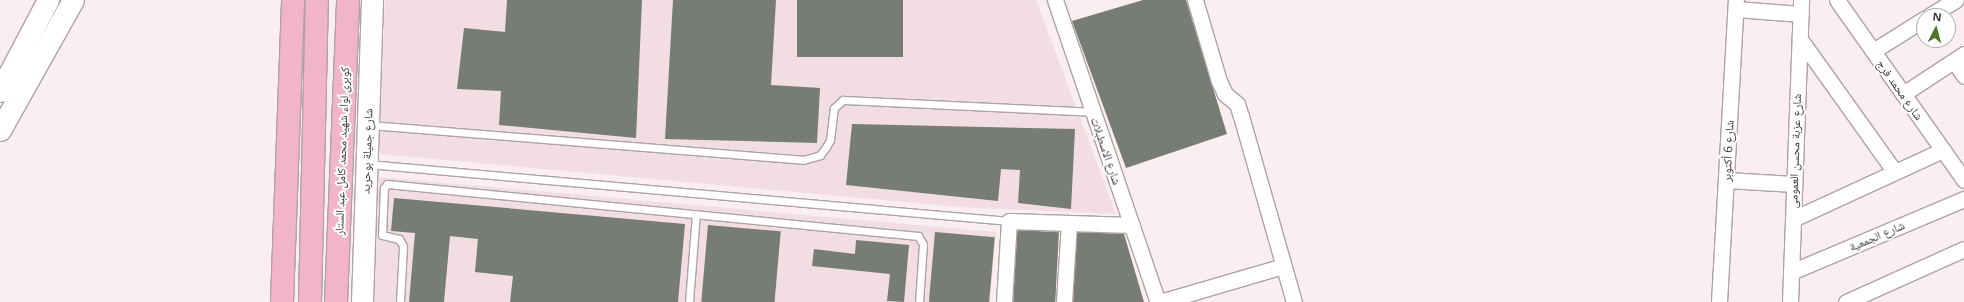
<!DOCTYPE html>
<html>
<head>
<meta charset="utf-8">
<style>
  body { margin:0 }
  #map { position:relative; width:1964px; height:302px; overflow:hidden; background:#fbeef1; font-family:"Open Sans","Noto Naskh Arabic",sans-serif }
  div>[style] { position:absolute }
  .built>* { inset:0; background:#f1dde2 }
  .building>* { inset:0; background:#777c74; transform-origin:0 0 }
  .roads { filter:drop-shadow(1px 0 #aea2a5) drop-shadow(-1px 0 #aea2a5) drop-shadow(0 1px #aea2a5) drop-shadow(0 -1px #aea2a5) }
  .lane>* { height:7px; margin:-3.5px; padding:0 3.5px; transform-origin:3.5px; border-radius:3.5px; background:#fff }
  .street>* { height:15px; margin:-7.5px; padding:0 7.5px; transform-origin:7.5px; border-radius:7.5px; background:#fff }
  .secondary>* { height:21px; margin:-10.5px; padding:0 10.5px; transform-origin:10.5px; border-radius:10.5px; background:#fff }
  .primary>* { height:22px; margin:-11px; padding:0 11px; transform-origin:11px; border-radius:11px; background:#f1b5c7 }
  span { translate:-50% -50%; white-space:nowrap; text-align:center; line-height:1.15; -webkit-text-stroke:4px #fff; paint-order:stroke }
  .street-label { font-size:12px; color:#3a3637 }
  .north { position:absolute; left:1916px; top:8px; width:40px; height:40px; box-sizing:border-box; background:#fff; border:1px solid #b0afaf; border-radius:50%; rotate:6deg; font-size:11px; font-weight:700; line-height:16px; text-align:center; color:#3a3637 }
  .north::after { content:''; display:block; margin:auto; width:14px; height:18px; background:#50722a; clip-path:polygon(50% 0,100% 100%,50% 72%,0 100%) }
</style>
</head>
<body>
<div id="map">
  <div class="built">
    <div style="clip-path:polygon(385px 0,1036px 0,1116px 214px,959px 207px,379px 154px)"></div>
    <div style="clip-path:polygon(379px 177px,996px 232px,990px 302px,374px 302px)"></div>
  </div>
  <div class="building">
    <div style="clip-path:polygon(507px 0,642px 0,636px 138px,499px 125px,501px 91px,457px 89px,464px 28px,505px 32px)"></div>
    <div style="clip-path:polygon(673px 0,776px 0,771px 85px,820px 88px,817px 143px,665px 139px)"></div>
    <div style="left:797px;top:0;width:106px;height:57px"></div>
    <div style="clip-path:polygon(1143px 0,1186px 0,1227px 134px,1126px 168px,1072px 21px)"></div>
    <div style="clip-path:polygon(852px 124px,1075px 129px,1071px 209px,1018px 203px,1020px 170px,1001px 169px,998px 201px,846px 185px)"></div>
    <div style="clip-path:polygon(394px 198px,685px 224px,678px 302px,510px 302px,513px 276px,475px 272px,478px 239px,450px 236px,444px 302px,409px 302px,415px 233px,391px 231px)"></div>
    <div style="left:708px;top:225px;width:73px;height:77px;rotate:5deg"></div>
    <div style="left:1017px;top:230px;width:42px;height:72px;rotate:3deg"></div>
    <div style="left:935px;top:232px;width:60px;height:70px;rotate:5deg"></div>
    <div style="clip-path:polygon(1077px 232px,1124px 234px,1144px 302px,1073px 302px)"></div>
    <div style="clip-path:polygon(856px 240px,909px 245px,904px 302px,887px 301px,890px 274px,812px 266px,814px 249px,855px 254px)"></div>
  </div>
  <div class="roads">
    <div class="lane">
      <div style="left:370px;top:125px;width:434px;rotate:4.6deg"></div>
      <div style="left:803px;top:160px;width:18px;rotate:-16deg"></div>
      <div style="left:820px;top:155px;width:10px;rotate:-53deg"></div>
      <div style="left:826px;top:147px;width:8px;rotate:-60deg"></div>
      <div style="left:830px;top:140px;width:32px;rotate:-83deg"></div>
      <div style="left:834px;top:108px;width:12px;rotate:-42deg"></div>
      <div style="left:843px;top:100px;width:250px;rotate:2.7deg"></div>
      <div style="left:368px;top:164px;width:644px;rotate:5.08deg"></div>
      <div style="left:400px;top:302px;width:56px;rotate:-86.9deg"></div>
      <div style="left:403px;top:246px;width:8px;rotate:-120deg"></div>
      <div style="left:399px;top:239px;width:17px;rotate:-167deg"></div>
      <div style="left:382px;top:235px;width:47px;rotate:-87.6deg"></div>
      <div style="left:384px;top:188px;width:5px;rotate:-53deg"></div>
      <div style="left:387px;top:184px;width:534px;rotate:5.59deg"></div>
      <div style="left:918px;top:236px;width:9px;rotate:58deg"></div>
      <div style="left:923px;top:244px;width:58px;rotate:93.9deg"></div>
      <div style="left:689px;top:302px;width:88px;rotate:-85.5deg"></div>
    </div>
    <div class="street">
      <div style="left:1055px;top:0;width:319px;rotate:71.2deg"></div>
      <div style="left:1195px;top:0;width:84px;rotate:73.5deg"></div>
      <div style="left:1219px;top:81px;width:14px;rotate:65deg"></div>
      <div style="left:1225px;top:94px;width:16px;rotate:40deg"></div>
      <div style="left:1237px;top:104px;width:13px;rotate:72deg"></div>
      <div style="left:1241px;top:116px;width:193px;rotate:74.1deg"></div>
      <div style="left:1837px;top:0;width:220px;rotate:54.8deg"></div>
      <div style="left:1736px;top:9px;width:65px;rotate:4.4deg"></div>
      <div style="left:1929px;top:16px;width:31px;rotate:-31deg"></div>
      <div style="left:1800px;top:39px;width:163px;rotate:54.5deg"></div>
      <div style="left:1873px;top:51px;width:60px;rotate:-32.1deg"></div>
      <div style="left:1954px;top:61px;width:18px;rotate:56deg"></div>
      <div style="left:1903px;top:94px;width:73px;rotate:-33.3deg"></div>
      <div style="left:1726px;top:180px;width:68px;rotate:3.4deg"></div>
      <div style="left:1793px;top:219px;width:165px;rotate:-24.7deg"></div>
      <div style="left:1791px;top:272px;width:188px;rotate:-22.9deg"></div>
      <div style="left:1004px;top:302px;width:81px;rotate:-86.5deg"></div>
      <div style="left:1009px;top:221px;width:123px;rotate:1.9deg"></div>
      <div style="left:1064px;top:302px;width:79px;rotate:-86.4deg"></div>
      <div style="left:1160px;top:302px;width:128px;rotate:-16.3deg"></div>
      <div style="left:1719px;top:302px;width:302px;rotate:-86.8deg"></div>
      <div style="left:1790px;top:302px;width:302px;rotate:-87.9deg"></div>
      <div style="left:1846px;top:302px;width:129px;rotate:-24.2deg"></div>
    </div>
    <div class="secondary">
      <div style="left:0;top:91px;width:103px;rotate:-62.2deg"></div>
      <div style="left:0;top:130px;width:149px;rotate:-60.7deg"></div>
      <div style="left:362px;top:302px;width:302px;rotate:-88.1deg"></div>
    </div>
    <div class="primary">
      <div style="left:282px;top:302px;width:302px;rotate:-87.9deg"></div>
      <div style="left:310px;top:302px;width:302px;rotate:-88.7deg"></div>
      <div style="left:336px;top:302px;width:302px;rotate:-87.7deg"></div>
    </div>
  </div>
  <div class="street-label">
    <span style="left:1900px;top:90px;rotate:55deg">شارع محمد فرج</span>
    <span style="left:342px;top:151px;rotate:-88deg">كوبرى لواء شهيد محمد كامل عبد الستار</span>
    <span style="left:367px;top:151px;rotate:-88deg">شارع جميلة بوحريد</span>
    <span style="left:1106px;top:151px;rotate:71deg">شارع الاسطبلات</span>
    <span style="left:1728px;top:151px;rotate:-87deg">شارع 6 أكتوبر</span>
    <span style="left:1795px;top:151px;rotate:-88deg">شارع عزبة محسن العمومى</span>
    <span style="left:1877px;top:236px;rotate:-23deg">شارع الجمعية</span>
  </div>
  <div class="north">N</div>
</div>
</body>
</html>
